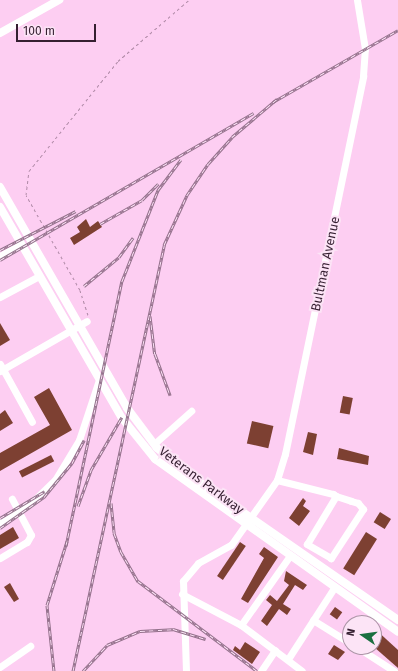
<!DOCTYPE html>
<html>
<head>
<meta charset="utf-8">
<style>
  body { margin:0 }
  #map { position:relative; width:398px; height:671px; overflow:hidden; background:#fdcef2; font-family:"Fira Sans",sans-serif }
  div>[style] { position:absolute }
  .building>* { inset:0; background:#7d4032; transform-origin:0 0 }
  .path>* { height:1px; margin-top:-0.5px; transform-origin:0; background:repeating-linear-gradient(90deg,#b18ba8 0 3px,transparent 0 6px) }
  .minor>* { height:7px; margin:-3.5px; padding:0 3.5px; transform-origin:3.5px; border-radius:3.5px; background:#fff }
  .major>* { height:8px; margin:-4px; padding:0 4px; transform-origin:4px; border-radius:4px; background:#fff }
  .rail>* { height:3px; margin-top:-1.5px; transform-origin:0; background:repeating-linear-gradient(90deg,#fce4f6 0 4.5px,#92708a 0 9px); box-sizing:border-box; border-block:1px solid #92708a }
  span { translate:-50% -50%; white-space:nowrap; text-align:center; line-height:1.15; -webkit-text-stroke:4px #fce4f6; paint-order:stroke }
  .street-label { font-size:13px; color:#351f31 }
  .north { position:absolute; left:342px; top:615px; width:40px; height:40px; box-sizing:border-box; background:#fce4f6; border:1px solid #ac95a7; border-radius:50%; rotate:283deg; font-size:11px; font-weight:700; line-height:16px; text-align:center; color:#351f31 }
  .north::after { content:''; display:block; margin:auto; width:14px; height:18px; background:#1a6f40; clip-path:polygon(50% 0,100% 100%,50% 72%,0 100%) }
  .scale { position:absolute; left:16px; top:24px; width:80px; height:18px; box-sizing:border-box; border:2px solid #351f31; border-top:0; padding-left:5px; font-size:12px; line-height:14px; white-space:nowrap; color:#351f31; -webkit-text-stroke:3px #fce4f6; paint-order:stroke }
</style>
</head>
<body>
<div id="map">
  <div class="building">
    <div style="clip-path:polygon(86px 219px,90px 227px,98px 221px,102px 227px,74px 245px,70px 238px,80px 232px,77px 227px)"></div>
    <div style="clip-path:polygon(0 323px,10px 340px,0 346px)"></div>
    <div style="clip-path:polygon(49px 388px,72px 430px,0 471px,0 453px,50px 425px,34px 397px)"></div>
    <div style="left:343px;top:396px;width:10px;height:17px;rotate:11deg"></div>
    <div style="clip-path:polygon(5px 410px,13px 423px,0 431px,0 414px)"></div>
    <div style="left:252px;top:421px;width:22px;height:23px;rotate:13deg"></div>
    <div style="clip-path:polygon(308px 432px,317px 434px,313px 455px,303px 452px)"></div>
    <div style="clip-path:polygon(339px 448px,369px 456px,368px 465px,337px 459px)"></div>
    <div style="left:51px;top:455px;width:7px;height:36px;rotate:63deg"></div>
    <div style="clip-path:polygon(303px 498px,306px 501px,303px 506px,310px 511px,299px 526px,289px 518px)"></div>
    <div style="left:380px;top:512px;width:13px;height:12px;rotate:32deg"></div>
    <div style="clip-path:polygon(13px 527px,19px 538px,0 549px,0 535px)"></div>
    <div style="left:366px;top:532px;width:13px;height:43px;rotate:32deg"></div>
    <div style="left:240px;top:542px;width:7px;height:41px;rotate:34deg"></div>
    <div style="clip-path:polygon(264px 547px,278px 557px,248px 603px,241px 599px,264px 558px,259px 554px)"></div>
    <div style="clip-path:polygon(286px 571px,307px 585px,303px 590px,295px 585px,283px 604px,291px 609px,287px 615px,279px 609px,267px 626px,261px 621px,272px 605px,266px 600px,270px 595px,277px 601px,289px 585px,284px 581px)"></div>
    <div style="clip-path:polygon(10px 583px,19px 599px,14px 602px,4px 587px)"></div>
    <div style="left:335px;top:607px;width:9px;height:9px;rotate:36deg"></div>
    <div style="clip-path:polygon(374px 628px,398px 650px,398px 668px,374px 647px)"></div>
    <div style="clip-path:polygon(245px 642px,260px 652px,252px 664px,233px 650px,235px 646px,240px 650px)"></div>
    <div style="clip-path:polygon(334px 645px,345px 652px,338px 660px,328px 654px)"></div>
  </div>
  <div class="path">
    <div style="left:88px;top:315px;width:26px;rotate:-108deg"></div>
    <div style="left:80px;top:290px;width:109px;rotate:-119.6deg"></div>
    <div style="left:26px;top:195px;width:24px;rotate:-83deg"></div>
    <div style="left:29px;top:171px;width:141px;rotate:-51deg"></div>
    <div style="left:118px;top:61px;width:94px;rotate:-40.7deg"></div>
  </div>
  <div class="minor">
    <div style="left:0;top:256px;width:24px;rotate:-30deg"></div>
    <div style="left:0;top:297px;width:44px;rotate:-28.3deg"></div>
    <div style="left:0;top:364px;width:66px;rotate:61.1deg"></div>
    <div style="left:0;top:371px;width:100px;rotate:-29.9deg"></div>
    <div style="left:154px;top:444px;width:50px;rotate:-41.7deg"></div>
    <div style="left:277px;top:480px;width:58px;rotate:14deg"></div>
    <div style="left:333px;top:494px;width:4px;rotate:34deg"></div>
    <div style="left:336px;top:496px;width:16px;rotate:18deg"></div>
    <div style="left:351px;top:501px;width:7px;rotate:16deg"></div>
    <div style="left:358px;top:503px;width:8px;rotate:50deg"></div>
    <div style="left:363px;top:509px;width:59px;rotate:123.1deg"></div>
    <div style="left:331px;top:558px;width:28px;rotate:-150deg"></div>
    <div style="left:307px;top:544px;width:56px;rotate:-58.9deg"></div>
    <div style="left:0;top:523px;width:37px;rotate:-33deg"></div>
    <div style="left:31px;top:503px;width:33px;rotate:-44deg"></div>
    <div style="left:55px;top:480px;width:47px;rotate:-59deg"></div>
    <div style="left:79px;top:440px;width:63px;rotate:-71.6deg"></div>
    <div style="left:289px;top:557px;width:83px;rotate:125.2deg"></div>
    <div style="left:241px;top:625px;width:76px;rotate:37deg"></div>
    <div style="left:0;top:558px;width:31px;rotate:-31deg"></div>
    <div style="left:27px;top:542px;width:8px;rotate:-60deg"></div>
    <div style="left:31px;top:535px;width:41px;rotate:-117.8deg"></div>
    <div style="left:182px;top:594px;width:67px;rotate:27.7deg"></div>
    <div style="left:313px;top:620px;width:44px;rotate:31.9deg"></div>
    <div style="left:357px;top:647px;width:44px;rotate:33deg"></div>
    <div style="left:288px;top:659px;width:85px;rotate:-57.1deg"></div>
    <div style="left:0;top:667px;width:37px;rotate:-35deg"></div>
    <div style="left:186px;top:671px;width:90px;rotate:-91.9deg"></div>
    <div style="left:183px;top:581px;width:23px;rotate:-50deg"></div>
    <div style="left:198px;top:563px;width:38px;rotate:-29deg"></div>
    <div style="left:231px;top:545px;width:80px;rotate:-54.7deg"></div>
    <div style="left:277px;top:480px;width:27px;rotate:-73deg"></div>
    <div style="left:285px;top:454px;width:386px;rotate:-78.3deg"></div>
    <div style="left:363px;top:76px;width:27px;rotate:-86deg"></div>
    <div style="left:365px;top:49px;width:50px;rotate:-99.3deg"></div>
    <div style="left:261px;top:671px;width:25px;rotate:-56deg"></div>
  </div>
  <div class="major">
    <div style="left:0;top:33px;width:68px;rotate:-29.2deg"></div>
    <div style="left:0;top:187px;width:255px;rotate:60.1deg"></div>
    <div style="left:127px;top:408px;width:50px;rotate:53.1deg"></div>
    <div style="left:157px;top:448px;width:40px;rotate:40deg"></div>
    <div style="left:188px;top:474px;width:256px;rotate:34.8deg"></div>
    <div style="left:0;top:207px;width:244px;rotate:60deg"></div>
    <div style="left:122px;top:418px;width:53px;rotate:51.2deg"></div>
    <div style="left:155px;top:459px;width:298px;rotate:35.4deg"></div>
  </div>
  <div class="rail">
    <div style="left:273px;top:102px;width:144px;rotate:-29.9deg"></div>
    <div style="left:100px;top:224px;width:48px;rotate:-29.7deg"></div>
    <div style="left:142px;top:200px;width:23px;rotate:-45deg"></div>
    <div style="left:0;top:250px;width:85px;rotate:-27.2deg"></div>
    <div style="left:0;top:260px;width:293px;rotate:-30.1deg"></div>
    <div style="left:84px;top:286px;width:45px;rotate:-39.6deg"></div>
    <div style="left:119px;top:257px;width:24px;rotate:-54deg"></div>
    <div style="left:150px;top:316px;width:38px;rotate:83deg"></div>
    <div style="left:155px;top:354px;width:44px;rotate:69.9deg"></div>
    <div style="left:111px;top:503px;width:30px;rotate:84deg"></div>
    <div style="left:114px;top:533px;width:20px;rotate:70deg"></div>
    <div style="left:121px;top:552px;width:34px;rotate:60deg"></div>
    <div style="left:138px;top:581px;width:149px;rotate:37.1deg"></div>
    <div style="left:78px;top:506px;width:38px;rotate:-70deg"></div>
    <div style="left:91px;top:470px;width:61px;rotate:-59.7deg"></div>
    <div style="left:0;top:518px;width:52px;rotate:-31deg"></div>
    <div style="left:0;top:528px;width:54px;rotate:-35.2deg"></div>
    <div style="left:44px;top:497px;width:44px;rotate:-50.5deg"></div>
    <div style="left:72px;top:463px;width:26px;rotate:-62deg"></div>
    <div style="left:66px;top:546px;width:271px;rotate:-78.1deg"></div>
    <div style="left:122px;top:281px;width:98px;rotate:-68.4deg"></div>
    <div style="left:158px;top:190px;width:38px;rotate:-53deg"></div>
    <div style="left:54px;top:671px;width:66px;rotate:-96.1deg"></div>
    <div style="left:47px;top:605px;width:67px;rotate:-72.6deg"></div>
    <div style="left:73px;top:671px;width:436px;rotate:-77.9deg"></div>
    <div style="left:164px;top:245px;width:55px;rotate:-65.3deg"></div>
    <div style="left:187px;top:195px;width:37px;rotate:-56deg"></div>
    <div style="left:208px;top:164px;width:36px;rotate:-48deg"></div>
    <div style="left:232px;top:137px;width:59px;rotate:-40.2deg"></div>
    <div style="left:83px;top:671px;width:35px;rotate:-47deg"></div>
    <div style="left:107px;top:645px;width:36px;rotate:-23deg"></div>
    <div style="left:140px;top:631px;width:33px;rotate:-3deg"></div>
    <div style="left:173px;top:629px;width:34px;rotate:17deg"></div>
  </div>
  <div class="street-label">
    <span style="left:326px;top:264px;rotate:-78deg">Bultman Avenue</span>
    <span style="left:201px;top:481px;rotate:37deg">Veterans Parkway</span>
  </div>
  <div class="north">N</div>
  <div class="scale">100 m</div>
</div>
</body>
</html>
